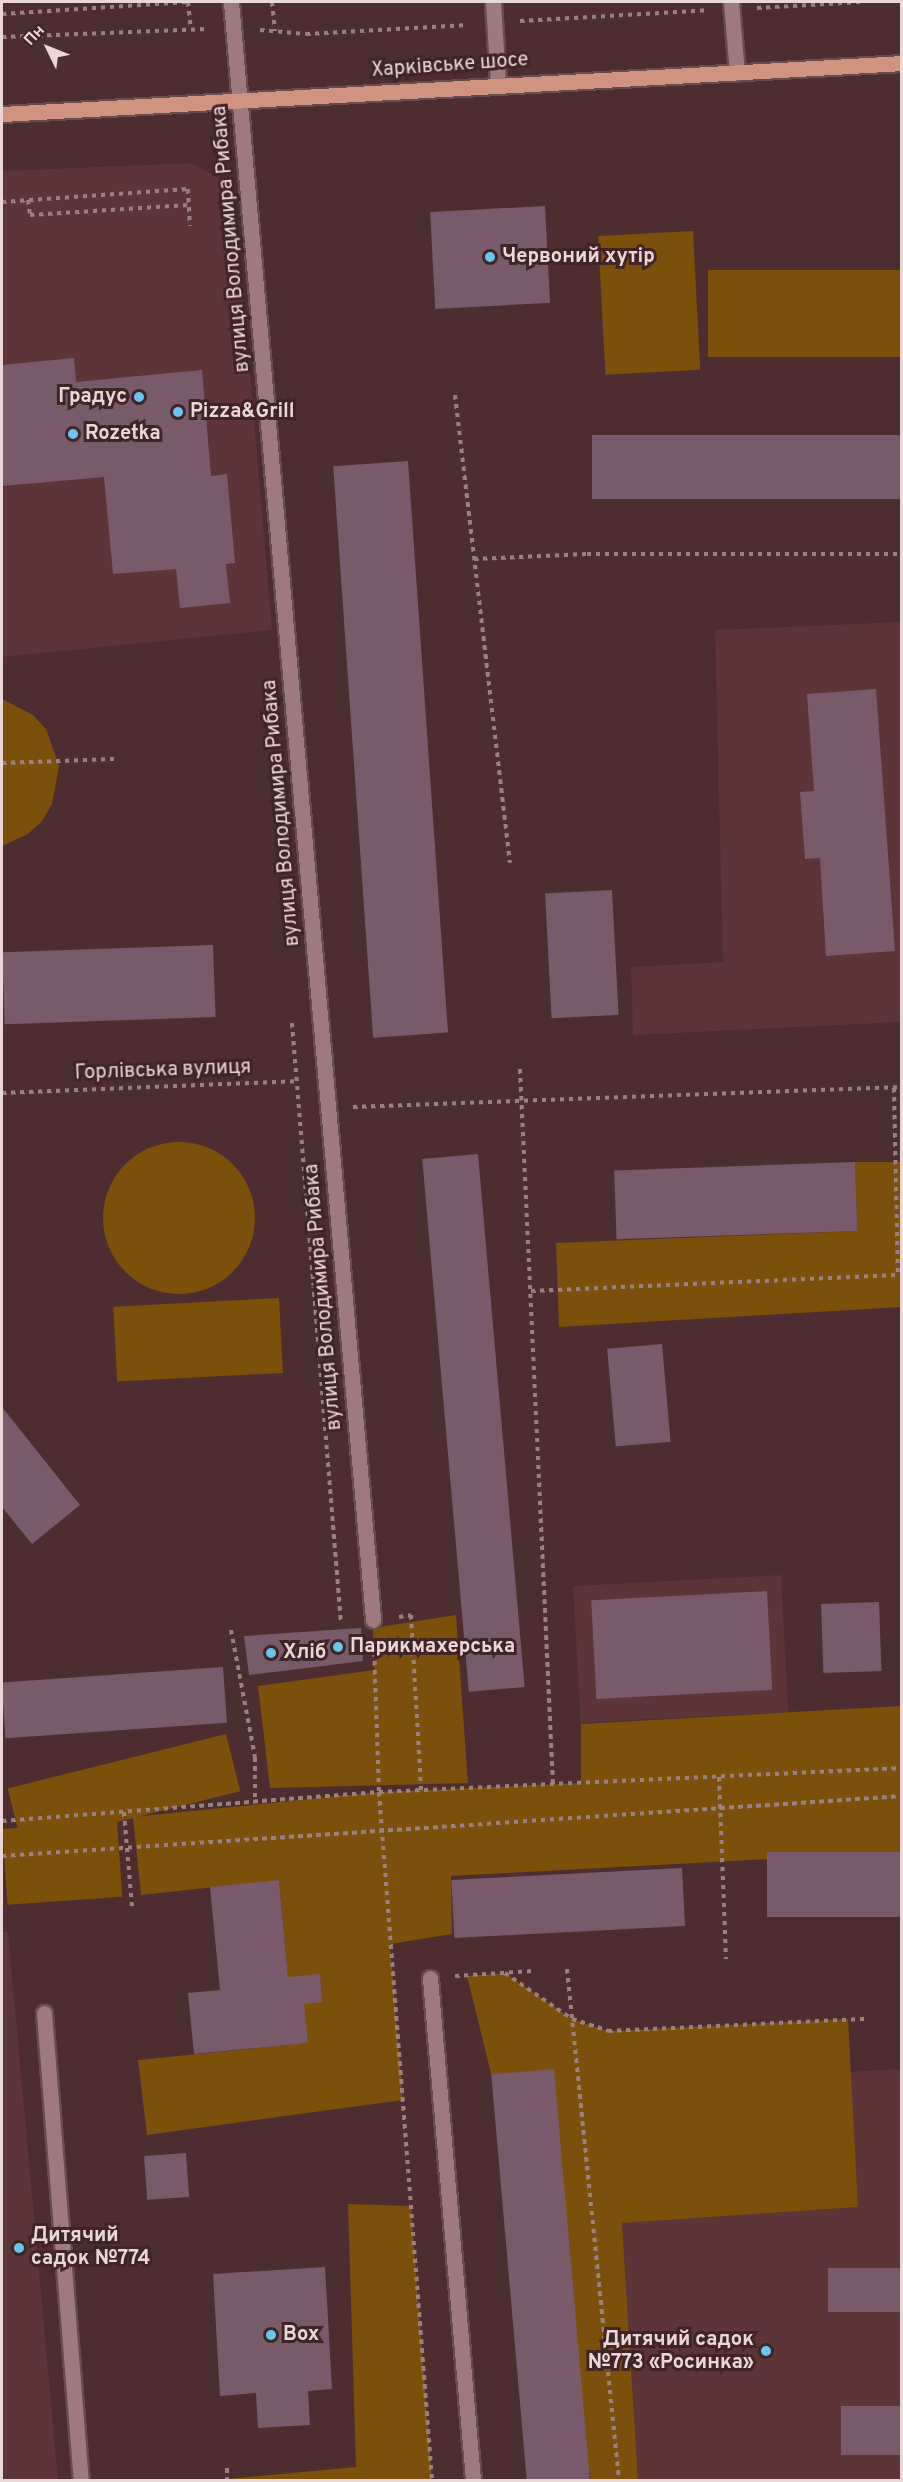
<!DOCTYPE html>
<html>
<head>
<meta charset="utf-8">
<style>
  body { margin:0 }
  #map { position:relative; width:903px; height:2482px; overflow:hidden; background:#4c2e30; font-family:Overpass,sans-serif }
  div>[style] { position:absolute }
  .built>* { inset:0; background:#5b3538; transform-origin:0 0 }
  .green>* { inset:0; background:#7a500a; transform-origin:0 0 }
  .round { border-radius:50% }
  .building>* { inset:0; background:#785b6a; transform-origin:0 0 }
  .path>* { height:4px; margin-top:-2px; transform-origin:0; background:repeating-linear-gradient(90deg,#998182 0 4.5px,transparent 0 9px) }
  .roads { filter:drop-shadow(2px 0 #654c4d) drop-shadow(-2px 0 #654c4d) drop-shadow(0 2px #654c4d) drop-shadow(0 -2px #654c4d) }
  .minor>* { height:15px; margin:-7.5px; padding:0 7.5px; transform-origin:7.5px; border-radius:7.5px; background:#9d7a7c }
  .major>* { height:15px; margin:-7.5px; padding:0 7.5px; transform-origin:7.5px; border-radius:7.5px; background:#d09380 }
  .dots>* { width:16px; height:16px; translate:-50% -50%; box-sizing:border-box; border:3px solid #412426; border-radius:50% }
  span { translate:-50% -50%; white-space:nowrap; text-align:center; line-height:1.15; -webkit-text-stroke:6px #412426; paint-order:stroke }
  .street-label { font-size:20px; color:#ead7d7 }
  .poi-label { font-size:20px; color:#ead7d7; font-weight:700 }
  .left { translate:0 -50%; text-align:left }
  .right { translate:-100% -50%; text-align:right }
  .frame { position:absolute; inset:0; border:3px solid #ead7d7; pointer-events:none }
  .north { position:absolute; left:18px; top:18px; width:60px; height:60px; -webkit-text-stroke:4px #412426; paint-order:stroke; rotate:313deg; font-size:16px; font-weight:700; line-height:24px; text-align:center; color:#ead7d7 }
  .north::after { content:''; display:block; margin:auto; width:21px; height:27px; background:#ead7d7; clip-path:polygon(50% 0,100% 100%,50% 72%,0 100%) }
</style>
</head>
<body>
<div id="map">
  <div class="built">
    <div style="clip-path:polygon(192px 163px,221px 180px,235px 199px,272px 630px,2px 657px,2px 171px)"></div>
    <div style="clip-path:polygon(901px 622px,901px 1022px,633px 1035px,631px 967px,723px 962px,715px 630px)"></div>
    <div style="left:781px;top:1575px;width:137px;height:208px;rotate:87deg"></div>
    <div style="clip-path:polygon(2px 1932px,8px 1932px,58px 2480px,2px 2480px)"></div>
    <div style="clip-path:polygon(901px 2069px,901px 2480px,638px 2480px,622px 2222px,857px 2207px,849px 2072px)"></div>
  </div>
  <div class="green">
    <div style="left:693px;top:231px;width:139px;height:95px;rotate:87deg"></div>
    <div style="left:901px;top:270px;width:87px;height:193px;rotate:90deg"></div>
    <div style="clip-path:polygon(2px 699px,33px 715px,46px 729px,59px 766px,52px 804px,42px 821px,28px 834px,2px 846px)"></div>
    <div class="round" style="left:103px;top:1142px;width:152px;height:152px"></div>
    <div style="clip-path:polygon(855px 1162px,901px 1162px,901px 1307px,559px 1327px,556px 1243px,857px 1231px)"></div>
    <div style="left:279px;top:1298px;width:75px;height:166px;rotate:87deg"></div>
    <div style="clip-path:polygon(456px 1615px,468px 1783px,270px 1788px,258px 1686px,374px 1670px,373px 1628px)"></div>
    <div style="clip-path:polygon(901px 1706px,901px 1852px,451px 1876px,452px 1934px,390px 1944px,403px 2100px,147px 2135px,138px 2060px,307px 2043px,288px 1977px,279px 1880px,141px 1895px,133px 1817px,379px 1792px,581px 1783px,581px 1724px)"></div>
    <div style="left:226px;top:1734px;width:59px;height:225px;rotate:76deg"></div>
    <div style="left:117px;top:1821px;width:76px;height:115px;rotate:86deg"></div>
    <div style="clip-path:polygon(505px 1973px,572px 2019px,608px 2031px,848px 2019px,858px 2207px,622px 2223px,638px 2480px,591px 2480px,467px 1976px)"></div>
    <div style="clip-path:polygon(348px 2204px,411px 2206px,432px 2480px,217px 2480px,356px 2467px)"></div>
  </div>
  <div class="building">
    <div style="left:545px;top:206px;width:97px;height:115px;rotate:87deg"></div>
    <div style="clip-path:polygon(74px 358px,76px 382px,202px 370px,211px 476px,227px 474px,235px 563px,226px 564px,230px 603px,180px 608px,176px 569px,113px 574px,104px 477px,2px 486px,2px 365px)"></div>
    <div style="left:902px;top:435px;width:64px;height:310px;rotate:90deg"></div>
    <div style="left:408px;top:461px;width:573px;height:75px;rotate:86deg"></div>
    <div style="clip-path:polygon(876px 689px,895px 951px,826px 956px,820px 858px,805px 859px,800px 792px,814px 791px,807px 694px)"></div>
    <div style="left:612px;top:890px;width:125px;height:67px;rotate:87deg"></div>
    <div style="left:213px;top:945px;width:72px;height:211px;rotate:88deg"></div>
    <div style="left:478px;top:1154px;width:535px;height:56px;rotate:85deg"></div>
    <div style="left:855px;top:1162px;width:69px;height:241px;rotate:88deg"></div>
    <div style="left:662px;top:1344px;width:98px;height:55px;rotate:85deg"></div>
    <div style="clip-path:polygon(2px 1407px,80px 1505px,32px 1544px,2px 1507px)"></div>
    <div style="left:767px;top:1591px;width:99px;height:176px;rotate:87deg"></div>
    <div style="left:879px;top:1602px;width:69px;height:58px;rotate:88deg"></div>
    <div style="clip-path:polygon(361px 1628px,363px 1661px,249px 1675px,244px 1636px)"></div>
    <div style="left:223px;top:1667px;width:56px;height:222px;rotate:86deg"></div>
    <div style="left:902px;top:1852px;width:65px;height:135px;rotate:90deg"></div>
    <div style="left:682px;top:1868px;width:58px;height:231px;rotate:87deg"></div>
    <div style="clip-path:polygon(279px 1880px,288px 1977px,320px 1974px,322px 2002px,304px 2004px,308px 2043px,194px 2054px,188px 1993px,220px 1990px,210px 1887px)"></div>
    <div style="left:554px;top:2069px;width:414px;height:63px;rotate:85deg"></div>
    <div style="left:186px;top:2153px;width:44px;height:42px;rotate:86deg"></div>
    <div style="clip-path:polygon(325px 2267px,332px 2389px,308px 2391px,310px 2425px,258px 2428px,256px 2393px,220px 2396px,213px 2274px)"></div>
    <div style="left:902px;top:2268px;width:44px;height:74px;rotate:90deg"></div>
    <div style="left:902px;top:2406px;width:49px;height:61px;rotate:90deg"></div>
  </div>
  <div class="path">
    <div style="left:188px;top:2px;width:27px;rotate:84deg"></div>
    <div style="left:272px;top:2px;width:29px;rotate:84deg"></div>
    <div style="left:757px;top:8px;width:103px;rotate:-3.3deg"></div>
    <div style="left:2px;top:14px;width:186px;rotate:-3.7deg"></div>
    <div style="left:520px;top:21px;width:188px;rotate:-3.3deg"></div>
    <div style="left:260px;top:30px;width:46px;rotate:5deg"></div>
    <div style="left:306px;top:34px;width:162px;rotate:-3.2deg"></div>
    <div style="left:2px;top:37px;width:206px;rotate:-2.2deg"></div>
    <div style="left:28px;top:200px;width:15px;rotate:82deg"></div>
    <div style="left:30px;top:215px;width:159px;rotate:-3.6deg"></div>
    <div style="left:2px;top:202px;width:186px;rotate:-4deg"></div>
    <div style="left:188px;top:189px;width:37px;rotate:87deg"></div>
    <div style="left:455px;top:395px;width:471px;rotate:83.3deg"></div>
    <div style="left:474px;top:559px;width:113px;rotate:-2.5deg"></div>
    <div style="left:587px;top:554px;width:315px"></div>
    <div style="left:2px;top:763px;width:112px;rotate:-2deg"></div>
    <div style="left:292px;top:1023px;width:602px;rotate:85.33deg"></div>
    <div style="left:520px;top:1069px;width:716px;rotate:87.36deg"></div>
    <div style="left:894px;top:1088px;width:187px;rotate:88.8deg"></div>
    <div style="left:2px;top:1093px;width:293px;rotate:-2.3deg"></div>
    <div style="left:353px;top:1107px;width:549px;rotate:-2.09deg"></div>
    <div style="left:531px;top:1291px;width:371px;rotate:-2.5deg"></div>
    <div style="left:399px;top:1617px;width:12px;rotate:-9deg"></div>
    <div style="left:411px;top:1615px;width:176px;rotate:86.7deg"></div>
    <div style="left:231px;top:1630px;width:129px;rotate:79.3deg"></div>
    <div style="left:255px;top:1757px;width:45px;rotate:90deg"></div>
    <div style="left:374px;top:1643px;width:149px;rotate:88.1deg"></div>
    <div style="left:379px;top:1792px;width:690px;rotate:85.59deg"></div>
    <div style="left:719px;top:1777px;width:182px;rotate:87.8deg"></div>
    <div style="left:124px;top:1812px;width:95px;rotate:85.2deg"></div>
    <div style="left:2px;top:1821px;width:378px;rotate:-4.4deg"></div>
    <div style="left:379px;top:1792px;width:524px;rotate:-2.63deg"></div>
    <div style="left:2px;top:1856px;width:902px;rotate:-3.81deg"></div>
    <div style="left:567px;top:1969px;width:514px;rotate:84.19deg"></div>
    <div style="left:505px;top:1973px;width:81px;rotate:34.5deg"></div>
    <div style="left:572px;top:2019px;width:38px;rotate:18deg"></div>
    <div style="left:608px;top:2031px;width:259px;rotate:-2.7deg"></div>
    <div style="left:455px;top:1976px;width:77px;rotate:-3.7deg"></div>
    <div style="left:227px;top:2468px;width:12px;rotate:90deg"></div>
  </div>
  <div class="roads">
    <div class="minor">
      <div style="left:231px;top:2px;width:1624px;rotate:84.98deg"></div>
      <div style="left:493px;top:2px;width:81px;rotate:86.5deg"></div>
      <div style="left:731px;top:2px;width:71px;rotate:85.2deg"></div>
      <div style="left:430px;top:1978px;width:504px;rotate:85.1deg"></div>
      <div style="left:44px;top:2013px;width:468px;rotate:85.5deg"></div>
    </div>
    <div class="major">
      <div style="left:2px;top:114px;width:901px;rotate:-3.24deg"></div>
    </div>
  </div>
  <div class="dots">
    <div style="left:490px;top:257px;background:#69c4f0"></div>
    <div style="left:139px;top:397px;background:#69c4f0"></div>
    <div style="left:178px;top:412px;background:#69c4f0"></div>
    <div style="left:73px;top:434px;background:#69c4f0"></div>
    <div style="left:338px;top:1647px;background:#69c4f0"></div>
    <div style="left:271px;top:1653px;background:#69c4f0"></div>
    <div style="left:19px;top:2248px;background:#69c4f0"></div>
    <div style="left:271px;top:2335px;background:#69c4f0"></div>
    <div style="left:766px;top:2351px;background:#69c4f0"></div>
  </div>
  <div class="street-label">
    <span style="left:450px;top:66px;rotate:-4deg">Харківське шосе</span>
    <span style="left:232px;top:239px;rotate:-95deg">вулиця Володимира Рибака</span>
    <span style="left:282px;top:813px;rotate:-95deg">вулиця Володимира Рибака</span>
    <span style="left:163px;top:1071px;rotate:-2deg">Горлівська вулиця</span>
    <span style="left:324px;top:1297px;rotate:-95deg">вулиця Володимира Рибака</span>
  </div>
  <div class="poi-label">
    <span class="left" style="left:502px;top:257px">Червоний хутір</span>
    <span class="right" style="left:127px;top:397px">Градус</span>
    <span class="left" style="left:190px;top:412px">Pizza&amp;Grill</span>
    <span class="left" style="left:85px;top:434px">Rozetka</span>
    <span class="left" style="left:350px;top:1647px">Парикмахерська</span>
    <span class="left" style="left:283px;top:1653px">Хліб</span>
    <span class="left" style="left:31px;top:2248px">Дитячий<br>садок №774</span>
    <span class="left" style="left:283px;top:2335px">Box</span>
    <span class="right" style="left:754px;top:2352px">Дитячий садок<br>№773 «Росинка»</span>
  </div>
  <div class="frame"></div>
  <div class="north">Пн</div>
</div>
</body>
</html>
